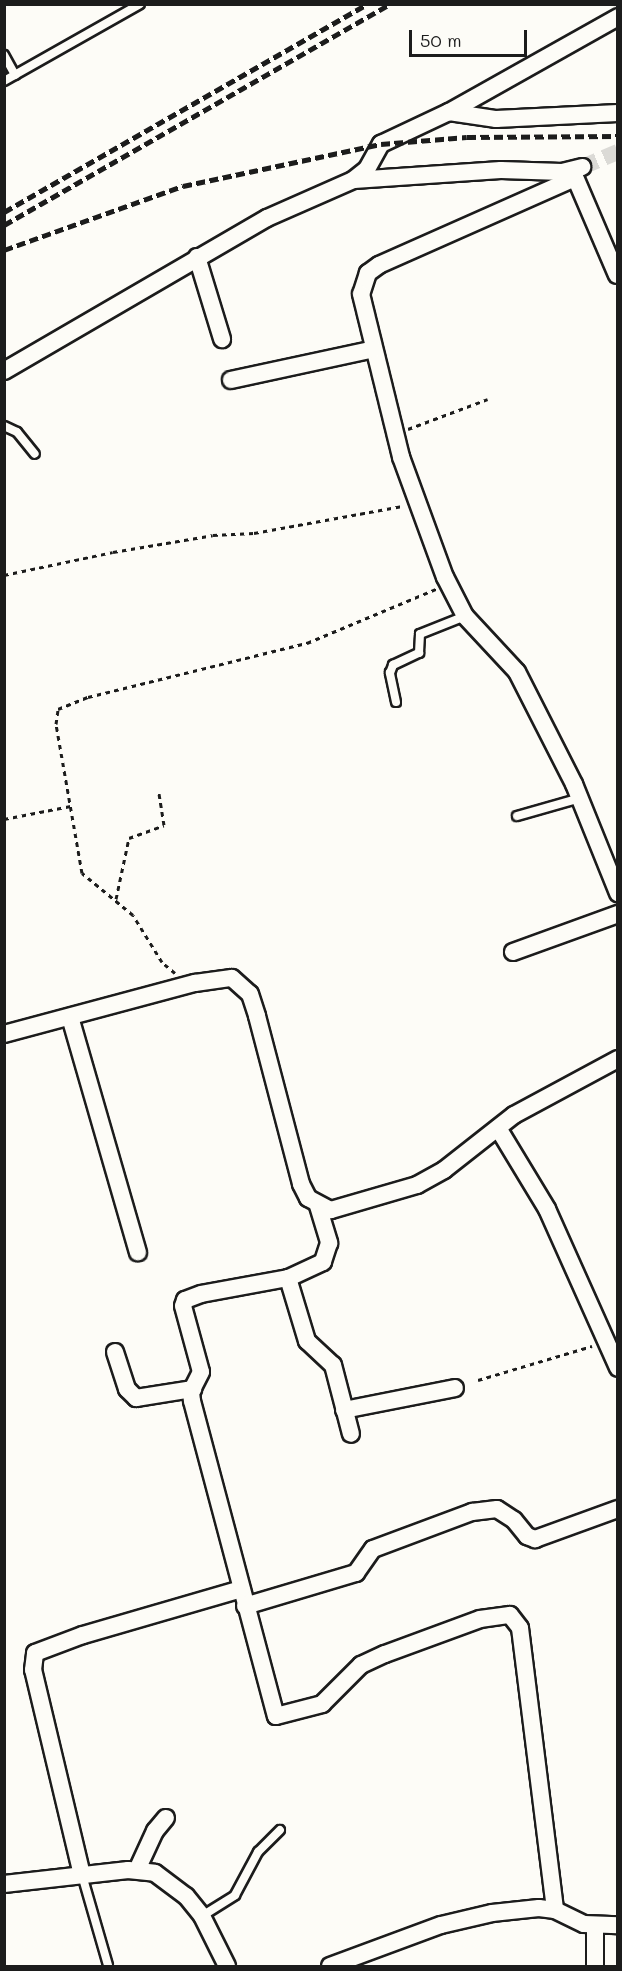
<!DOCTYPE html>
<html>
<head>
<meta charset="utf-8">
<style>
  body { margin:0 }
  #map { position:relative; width:622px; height:1971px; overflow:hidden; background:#fdfcf7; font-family:Mali,sans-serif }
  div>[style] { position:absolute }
  .street-tunnel>* { height:16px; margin-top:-8px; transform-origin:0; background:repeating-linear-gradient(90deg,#dbdad6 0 16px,transparent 0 24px) }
  .path>* { height:3px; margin-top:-1.5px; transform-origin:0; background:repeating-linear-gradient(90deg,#1c1c1c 0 4.5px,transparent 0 9px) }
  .roads { filter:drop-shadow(2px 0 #1c1c1c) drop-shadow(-2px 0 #1c1c1c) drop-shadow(0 2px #1c1c1c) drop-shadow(0 -2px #1c1c1c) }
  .lane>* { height:8px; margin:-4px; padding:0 4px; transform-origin:4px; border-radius:4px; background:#fdfcf7 }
  .street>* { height:16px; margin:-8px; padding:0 8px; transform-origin:8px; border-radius:8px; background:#fdfcf7 }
  .rail>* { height:4.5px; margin-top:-2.25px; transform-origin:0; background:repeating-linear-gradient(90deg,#1c1c1c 0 9px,transparent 0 13.5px) }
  span { translate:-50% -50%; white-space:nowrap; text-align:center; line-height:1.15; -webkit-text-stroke:6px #fdfcf7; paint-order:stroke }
  .frame { position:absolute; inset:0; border:6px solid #1c1c1c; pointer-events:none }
  .scale { position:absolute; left:409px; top:30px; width:118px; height:27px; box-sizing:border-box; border:3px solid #1c1c1c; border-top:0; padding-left:8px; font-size:18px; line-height:21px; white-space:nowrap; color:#1c1c1c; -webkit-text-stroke:4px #fdfcf7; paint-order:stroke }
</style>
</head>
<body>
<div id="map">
  <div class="street-tunnel">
    <div style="left:582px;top:167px;width:39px;rotate:-23deg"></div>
  </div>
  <div class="path">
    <div style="left:408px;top:429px;width:85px;rotate:-20.6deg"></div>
    <div style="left:4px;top:575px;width:111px;rotate:-11.9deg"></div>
    <div style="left:113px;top:552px;width:101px;rotate:-9.6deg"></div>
    <div style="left:213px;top:535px;width:41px;rotate:-2.8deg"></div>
    <div style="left:254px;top:533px;width:151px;rotate:-10.3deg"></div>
    <div style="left:4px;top:819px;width:68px;rotate:-11deg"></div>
    <div style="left:116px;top:899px;width:62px;rotate:-78deg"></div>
    <div style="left:129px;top:838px;width:37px;rotate:-20deg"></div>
    <div style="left:164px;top:825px;width:32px;rotate:-99deg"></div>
    <div style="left:175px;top:973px;width:17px;rotate:-140deg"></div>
    <div style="left:162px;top:962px;width:55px;rotate:-121.7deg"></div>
    <div style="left:133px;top:915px;width:66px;rotate:-140.5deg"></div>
    <div style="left:82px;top:873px;width:151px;rotate:-99.9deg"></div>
    <div style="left:56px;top:724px;width:15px;rotate:-82deg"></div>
    <div style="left:58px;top:709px;width:32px;rotate:-22deg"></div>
    <div style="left:88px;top:697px;width:226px;rotate:-13.9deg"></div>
    <div style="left:307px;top:643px;width:140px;rotate:-22.7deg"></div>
    <div style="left:478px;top:1380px;width:119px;rotate:-16.6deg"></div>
  </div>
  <div class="roads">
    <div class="lane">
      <div style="left:4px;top:55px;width:23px;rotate:61deg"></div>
      <div style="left:4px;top:81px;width:156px;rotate:-29.5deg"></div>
      <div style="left:4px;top:426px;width:14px;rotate:25deg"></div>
      <div style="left:17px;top:432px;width:28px;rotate:51deg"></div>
      <div style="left:396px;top:702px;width:30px;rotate:-102deg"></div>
      <div style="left:390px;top:673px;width:9px;rotate:-69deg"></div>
      <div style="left:393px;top:665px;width:29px;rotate:-25deg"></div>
      <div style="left:419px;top:653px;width:19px;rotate:-87deg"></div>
      <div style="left:420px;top:634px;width:48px;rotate:-21.8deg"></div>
      <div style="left:517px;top:816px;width:66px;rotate:-15.9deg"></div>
      <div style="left:82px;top:1875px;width:94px;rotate:73.9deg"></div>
      <div style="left:202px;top:1916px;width:39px;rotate:-32deg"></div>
      <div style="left:235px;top:1895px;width:49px;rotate:-61.9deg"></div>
      <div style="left:258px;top:1852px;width:31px;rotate:-45deg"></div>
    </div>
    <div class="street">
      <div style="left:449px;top:112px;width:48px;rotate:8.5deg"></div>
      <div style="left:496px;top:119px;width:122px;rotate:-2.8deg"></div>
      <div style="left:572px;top:170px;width:114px;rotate:66.8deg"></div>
      <div style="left:575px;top:178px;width:214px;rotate:156.1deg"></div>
      <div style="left:379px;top:265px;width:14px;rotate:144deg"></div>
      <div style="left:368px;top:273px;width:22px;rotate:108deg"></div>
      <div style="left:361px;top:294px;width:168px;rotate:76.2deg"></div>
      <div style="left:401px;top:457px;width:128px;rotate:69.9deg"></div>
      <div style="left:445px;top:577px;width:44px;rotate:62.9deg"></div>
      <div style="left:465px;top:616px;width:76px;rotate:47.1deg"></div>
      <div style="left:517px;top:672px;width:126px;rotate:63deg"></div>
      <div style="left:574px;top:784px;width:118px;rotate:68deg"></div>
      <div style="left:354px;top:180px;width:147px;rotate:-3.9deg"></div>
      <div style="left:501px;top:170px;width:61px;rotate:1.9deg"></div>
      <div style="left:562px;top:172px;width:21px;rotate:-14deg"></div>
      <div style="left:197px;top:257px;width:86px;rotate:73deg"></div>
      <div style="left:4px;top:371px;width:304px;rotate:-30.2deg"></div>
      <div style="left:267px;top:218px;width:94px;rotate:-23.8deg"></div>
      <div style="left:353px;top:180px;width:18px;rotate:-38deg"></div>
      <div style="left:367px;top:169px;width:29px;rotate:-61deg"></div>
      <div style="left:381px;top:144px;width:75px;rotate:-25.2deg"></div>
      <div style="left:449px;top:112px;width:194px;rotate:-29.3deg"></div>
      <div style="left:231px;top:380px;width:146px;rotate:-12.2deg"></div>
      <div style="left:513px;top:952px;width:112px;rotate:-19.9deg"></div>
      <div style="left:70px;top:1017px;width:245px;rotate:73.9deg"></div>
      <div style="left:4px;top:1034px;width:198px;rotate:-15deg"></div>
      <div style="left:195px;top:983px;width:37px;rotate:-8deg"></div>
      <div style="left:232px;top:978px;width:24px;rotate:42deg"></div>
      <div style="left:250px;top:994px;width:23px;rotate:72deg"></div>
      <div style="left:257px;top:1016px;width:174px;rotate:75.3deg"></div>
      <div style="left:301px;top:1184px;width:16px;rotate:63deg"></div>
      <div style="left:308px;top:1198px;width:26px;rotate:28deg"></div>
      <div style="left:331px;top:1210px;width:90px;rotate:-16.2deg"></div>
      <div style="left:417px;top:1185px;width:31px;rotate:-29deg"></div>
      <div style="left:444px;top:1170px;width:89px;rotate:-38.2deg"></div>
      <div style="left:514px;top:1115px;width:118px;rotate:-28.3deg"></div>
      <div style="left:498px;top:1128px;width:95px;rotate:58.8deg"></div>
      <div style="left:547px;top:1209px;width:174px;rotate:65.9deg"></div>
      <div style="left:318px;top:1206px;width:39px;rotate:73deg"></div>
      <div style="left:329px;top:1243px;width:20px;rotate:108deg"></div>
      <div style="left:323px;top:1262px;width:38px;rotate:155deg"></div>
      <div style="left:288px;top:1278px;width:88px;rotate:169.6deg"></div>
      <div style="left:201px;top:1294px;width:17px;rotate:159deg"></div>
      <div style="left:185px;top:1300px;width:6px;rotate:108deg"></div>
      <div style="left:183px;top:1306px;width:68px;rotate:74.7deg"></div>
      <div style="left:201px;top:1372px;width:22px;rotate:117deg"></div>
      <div style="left:191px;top:1392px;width:9px;rotate:84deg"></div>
      <div style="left:192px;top:1401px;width:326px;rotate:75.1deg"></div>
      <div style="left:276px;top:1716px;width:48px;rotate:-14.6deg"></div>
      <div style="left:322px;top:1704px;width:55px;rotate:-45deg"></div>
      <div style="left:361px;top:1665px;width:26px;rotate:-25deg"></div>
      <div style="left:385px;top:1654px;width:101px;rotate:-20.2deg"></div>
      <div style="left:480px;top:1619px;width:30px;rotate:-8deg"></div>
      <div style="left:510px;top:1615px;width:16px;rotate:52deg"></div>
      <div style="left:520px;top:1628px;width:284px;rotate:82.9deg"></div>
      <div style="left:288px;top:1278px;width:66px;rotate:73.2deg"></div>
      <div style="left:307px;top:1341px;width:35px;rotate:43deg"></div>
      <div style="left:333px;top:1365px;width:71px;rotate:75.4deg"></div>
      <div style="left:115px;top:1352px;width:39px;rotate:72deg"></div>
      <div style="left:127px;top:1389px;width:13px;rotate:45deg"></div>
      <div style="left:136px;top:1398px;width:58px;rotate:-9deg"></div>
      <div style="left:344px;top:1410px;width:113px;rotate:-11.2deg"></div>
      <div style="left:245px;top:1606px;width:116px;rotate:-16.6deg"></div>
      <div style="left:356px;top:1573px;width:29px;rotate:-55deg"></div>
      <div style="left:373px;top:1549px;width:106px;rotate:-20.5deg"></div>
      <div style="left:472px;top:1512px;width:25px;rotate:-7deg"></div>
      <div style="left:497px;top:1509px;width:20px;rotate:33deg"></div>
      <div style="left:514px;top:1520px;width:21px;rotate:51deg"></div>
      <div style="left:527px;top:1536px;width:9px;rotate:21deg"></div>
      <div style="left:535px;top:1539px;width:88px;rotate:-19.9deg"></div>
      <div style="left:137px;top:1870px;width:43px;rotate:-65.2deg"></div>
      <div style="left:155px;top:1831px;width:17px;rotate:-50deg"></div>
      <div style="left:82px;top:1875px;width:211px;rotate:-103.4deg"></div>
      <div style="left:33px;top:1670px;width:17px;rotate:-83deg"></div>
      <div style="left:35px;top:1653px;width:51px;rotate:-20.6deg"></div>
      <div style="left:83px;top:1635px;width:165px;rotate:-16.2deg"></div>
      <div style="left:4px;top:1884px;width:125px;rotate:-6.4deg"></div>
      <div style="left:128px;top:1870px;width:27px;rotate:6deg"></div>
      <div style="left:155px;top:1873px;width:39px;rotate:37deg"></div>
      <div style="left:186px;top:1896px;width:26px;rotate:51deg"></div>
      <div style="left:202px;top:1916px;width:56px;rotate:63.4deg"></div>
      <div style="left:330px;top:1966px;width:118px;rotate:-20.3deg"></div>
      <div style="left:441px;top:1925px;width:52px;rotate:-13.2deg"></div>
      <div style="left:492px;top:1913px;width:47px;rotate:-6.1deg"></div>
      <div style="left:539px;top:1908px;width:16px;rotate:7deg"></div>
      <div style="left:555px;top:1910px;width:32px;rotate:26deg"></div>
      <div style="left:584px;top:1924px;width:34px;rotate:2deg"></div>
      <div style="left:595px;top:1966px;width:41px;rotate:-90deg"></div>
    </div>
  </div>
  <div class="rail">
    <div style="left:4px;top:212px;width:418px;rotate:-29.8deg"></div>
    <div style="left:4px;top:225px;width:445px;rotate:-29.8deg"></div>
    <div style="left:4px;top:250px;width:190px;rotate:-19.7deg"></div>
    <div style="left:183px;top:186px;width:202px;rotate:-12deg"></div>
    <div style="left:381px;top:144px;width:86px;rotate:-4.7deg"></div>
    <div style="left:467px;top:137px;width:151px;rotate:-0.4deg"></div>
  </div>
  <div class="frame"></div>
  <div class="scale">50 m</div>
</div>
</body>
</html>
